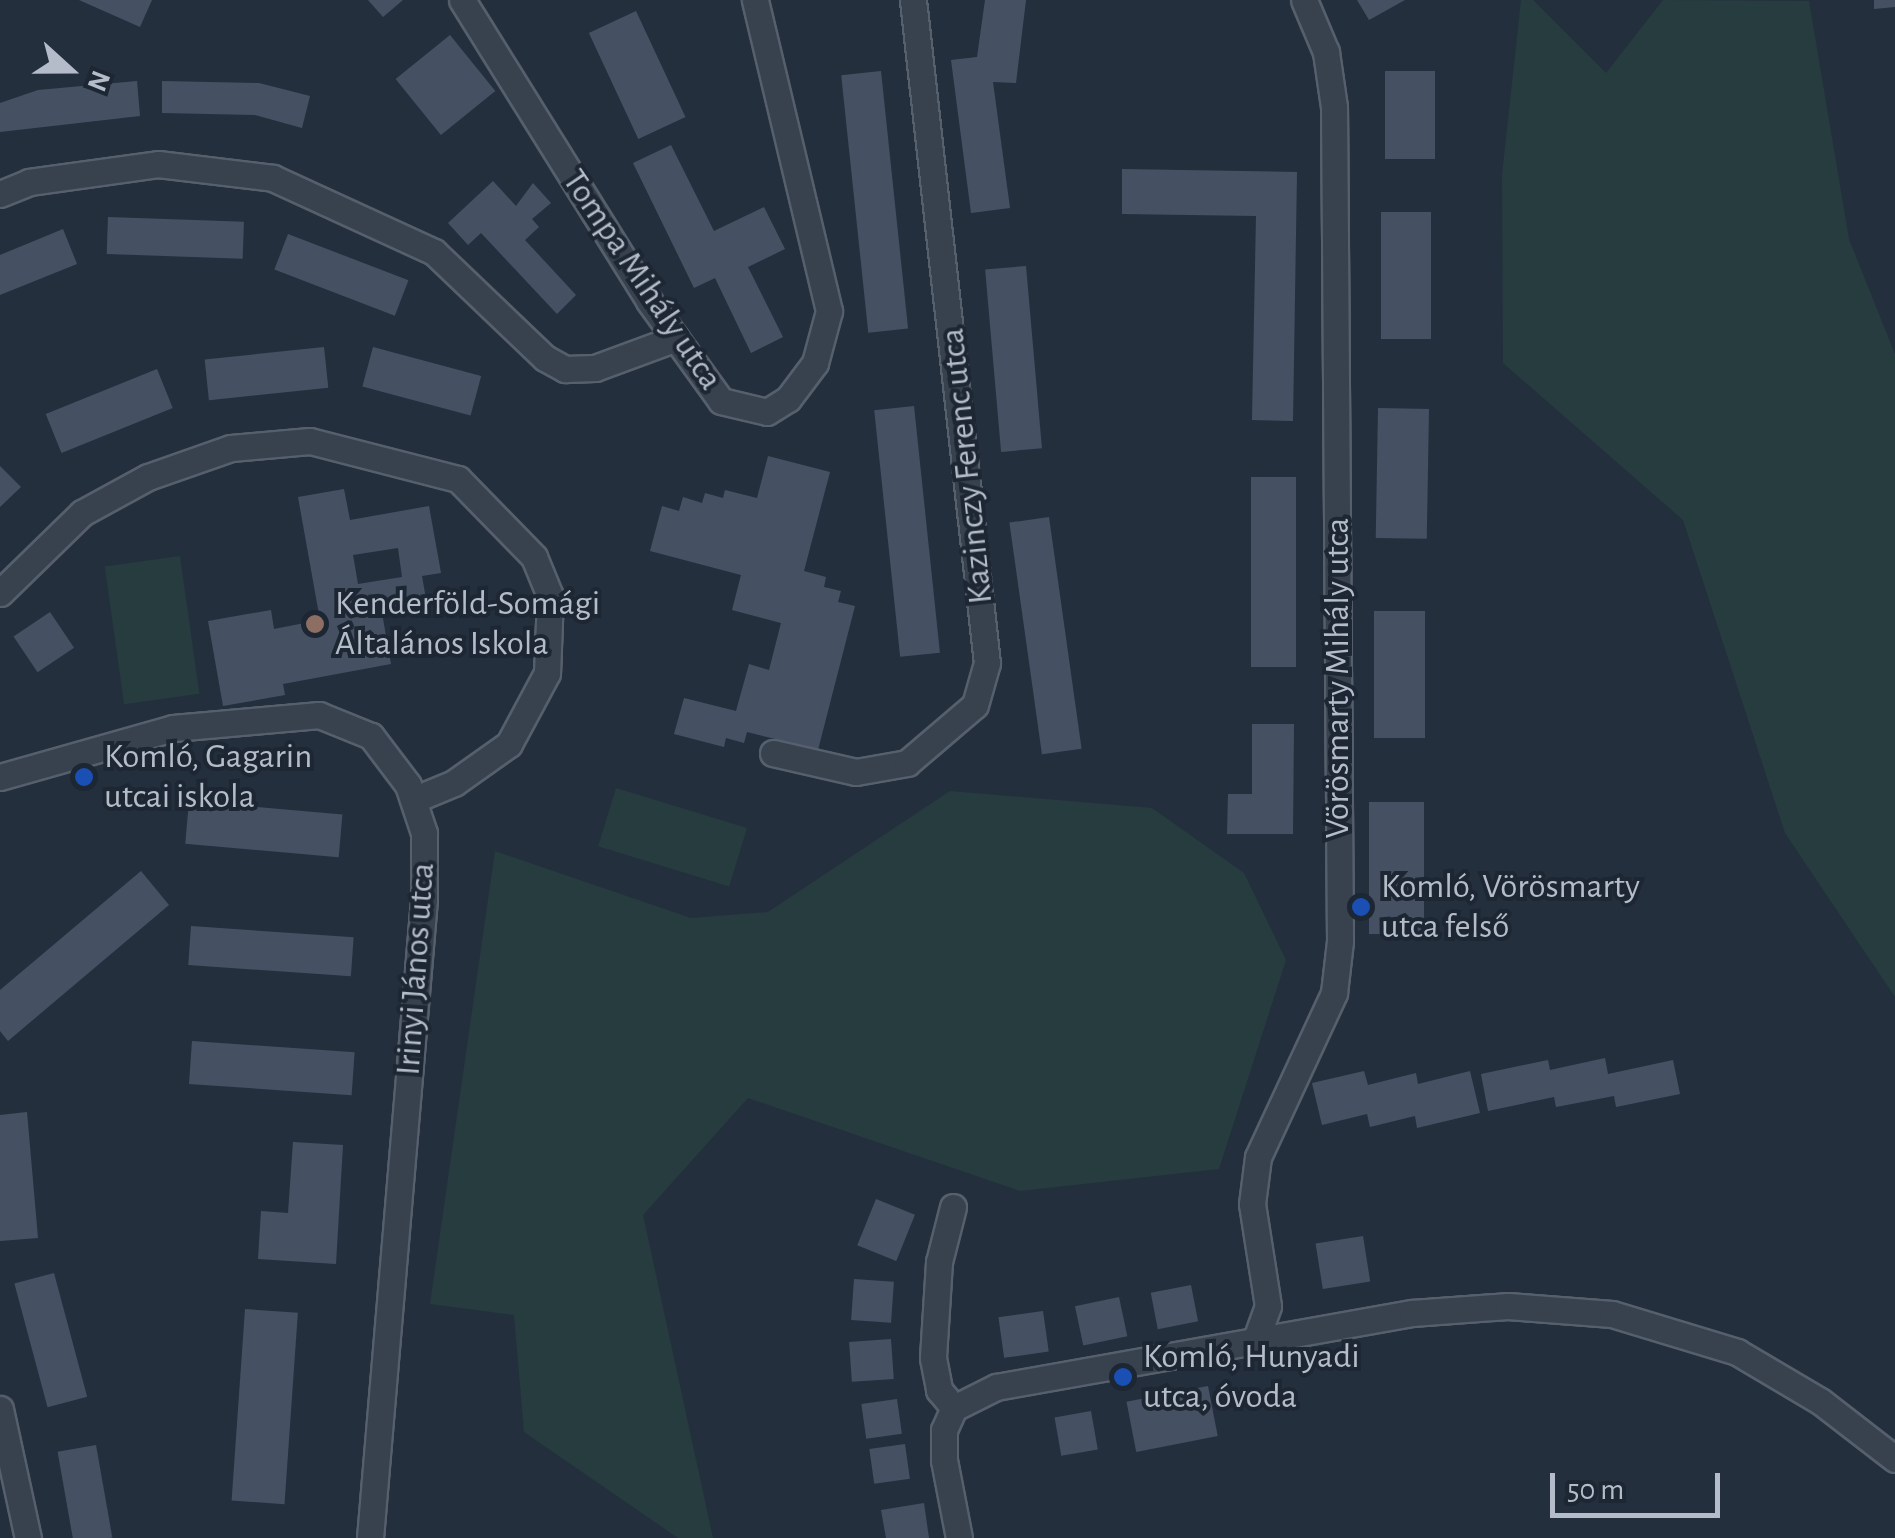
<!DOCTYPE html>
<html>
<head>
<meta charset="utf-8">
<style>
  body { margin:0 }
  #map { position:relative; width:1895px; height:1538px; overflow:hidden; background:#242f3e; font-family:"Alegreya Sans",sans-serif }
  div>[style] { position:absolute }
  .green>* { inset:0; background:#263c3f; transform-origin:0 0 }
  .building>* { inset:0; background:#455162; transform-origin:0 0 }
  .roads { filter:drop-shadow(2px 0 #565f6c) drop-shadow(-2px 0 #565f6c) drop-shadow(0 2px #565f6c) drop-shadow(0 -2px #565f6c) }
  .minor>* { height:25px; margin:-12.5px; padding:0 12.5px; transform-origin:12.5px; border-radius:12.5px; background:#38414e }
  .dots>* { width:28px; height:28px; translate:-50% -50%; box-sizing:border-box; border:5px solid #1d2633; border-radius:50% }
  span { translate:-50% -50%; white-space:nowrap; text-align:center; line-height:1.15; -webkit-text-stroke:8px #1d2633; paint-order:stroke }
  .street-label { font-size:35px; color:#b4bcc9 }
  .poi-label { font-size:35px; color:#b4bcc9 }
  .left { translate:0 -50%; text-align:left }
  .north { position:absolute; left:20px; top:20px; width:100px; height:100px; -webkit-text-stroke:8px #1d2633; paint-order:stroke; rotate:111deg; font-size:28px; font-weight:700; line-height:40px; text-align:center; color:#b4bcc9 }
  .north::after { content:''; display:block; margin:auto; width:35px; height:45px; background:#b4bcc9; clip-path:polygon(50% 0,100% 100%,50% 72%,0 100%) }
  .scale { position:absolute; left:1550px; top:1473px; width:170px; height:45px; box-sizing:border-box; border:5px solid #b4bcc9; border-top:0; padding-left:12px; font-size:30px; line-height:35px; white-space:nowrap; color:#b4bcc9; -webkit-text-stroke:8px #1d2633; paint-order:stroke }
</style>
</head>
<body>
<div id="map">
  <div class="green">
    <div style="clip-path:polygon(1521px 0,1533px 0,1606px 73px,1663px 0,1809px 1px,1849px 239px,1895px 354px,1895px 997px,1785px 833px,1683px 520px,1503px 363px,1502px 175px)"></div>
    <div style="left:180px;top:556px;width:139px;height:76px;rotate:82deg"></div>
    <div style="left:616px;top:788px;width:137px;height:61px;rotate:17deg"></div>
    <div style="clip-path:polygon(950px 791px,1152px 808px,1244px 873px,1286px 960px,1219px 1169px,1020px 1191px,748px 1098px,643px 1215px,713px 1538px,678px 1538px,524px 1432px,514px 1315px,430px 1304px,495px 851px,691px 918px,768px 912px)"></div>
  </div>
  <div class="building">
    <div style="clip-path:polygon(79px 0,152px 0,140px 27px)"></div>
    <div style="clip-path:polygon(368px 0,403px 0,383px 17px)"></div>
    <div style="clip-path:polygon(985px 0,1026px 0,1016px 83px,993px 82px,1010px 208px,971px 213px,951px 60px,977px 57px)"></div>
    <div style="clip-path:polygon(1357px 0,1405px 0,1369px 20px)"></div>
    <div style="clip-path:polygon(1874px 0,1895px 0,1895px 7px,1874px 9px)"></div>
    <div style="left:636px;top:11px;width:117px;height:52px;rotate:65deg"></div>
    <div style="left:450px;top:35px;width:72px;height:70px;rotate:51deg"></div>
    <div style="left:881px;top:71px;width:259px;height:40px;rotate:84deg"></div>
    <div style="left:1385px;top:71px;width:50px;height:88px"></div>
    <div style="clip-path:polygon(137px 81px,140px 116px,0 132px,0 103px,38px 90px)"></div>
    <div style="clip-path:polygon(162px 81px,259px 83px,310px 96px,302px 128px,255px 115px,162px 113px)"></div>
    <div style="clip-path:polygon(671px 145px,714px 231px,764px 207px,785px 249px,748px 267px,783px 337px,751px 353px,715px 278px,694px 288px,633px 163px)"></div>
    <div style="clip-path:polygon(1122px 169px,1297px 172px,1293px 421px,1252px 420px,1256px 216px,1122px 214px)"></div>
    <div style="clip-path:polygon(493px 181px,516px 206px,533px 183px,551px 203px,532px 219px,539px 227px,525px 240px,576px 295px,557px 314px,481px 233px,468px 245px,448px 223px)"></div>
    <div style="left:1381px;top:212px;width:50px;height:127px"></div>
    <div style="left:108px;top:217px;width:136px;height:37px;rotate:2deg"></div>
    <div style="clip-path:polygon(63px 229px,77px 264px,0 295px,0 255px)"></div>
    <div style="left:288px;top:234px;width:129px;height:38px;rotate:21deg"></div>
    <div style="left:1026px;top:266px;width:183px;height:41px;rotate:85deg"></div>
    <div style="left:324px;top:347px;width:41px;height:120px;rotate:84deg"></div>
    <div style="left:373px;top:347px;width:112px;height:41px;rotate:15deg"></div>
    <div style="left:157px;top:369px;width:42px;height:120px;rotate:68deg"></div>
    <div style="left:914px;top:406px;width:248px;height:40px;rotate:84deg"></div>
    <div style="left:1378px;top:408px;width:51px;height:130px;rotate:1deg"></div>
    <div style="clip-path:polygon(768px 456px,830px 472px,804px 571px,826px 577px,824px 587px,841px 591px,838px 602px,855px 606px,818px 750px,747px 732px,744px 743px,726px 738px,724px 747px,674px 734px,684px 698px,736px 711px,749px 664px,769px 670px,781px 623px,732px 610px,741px 575px,650px 551px,662px 506px,679px 511px,683px 497px,702px 503px,705px 493px,723px 498px,725px 490px,757px 498px)"></div>
    <div style="clip-path:polygon(0 466px,21px 487px,0 507px)"></div>
    <div style="left:1251px;top:477px;width:45px;height:190px"></div>
    <div style="clip-path:polygon(evenodd,344px 489px,350px 520px,429px 506px,441px 573px,422px 576px,427px 605px,382px 613px,391px 664px,283px 684px,285px 695px,223px 706px,208px 621px,271px 610px,274px 629px,320px 620px,298px 497px,344px 489px,398px 548px,402px 577px,358px 584px,353px 555px,398px 548px)"></div>
    <div style="left:1049px;top:517px;width:234px;height:40px;rotate:82deg"></div>
    <div style="left:1374px;top:611px;width:51px;height:127px"></div>
    <div style="left:50px;top:612px;width:43px;height:44px;rotate:56deg"></div>
    <div style="clip-path:polygon(1252px 724px,1294px 724px,1293px 834px,1227px 834px,1228px 794px,1252px 794px)"></div>
    <div style="left:189px;top:801px;width:154px;height:43px;rotate:5deg"></div>
    <div style="left:1369px;top:802px;width:55px;height:132px"></div>
    <div style="clip-path:polygon(141px 871px,169px 905px,8px 1041px,0 1031px,0 990px)"></div>
    <div style="left:191px;top:926px;width:163px;height:39px;rotate:4deg"></div>
    <div style="left:192px;top:1041px;width:163px;height:43px;rotate:4deg"></div>
    <div style="clip-path:polygon(1605px 1058px,1608px 1074px,1673px 1060px,1680px 1094px,1616px 1107px,1614px 1096px,1556px 1107px,1554px 1097px,1488px 1111px,1481px 1074px,1548px 1060px,1550px 1070px)"></div>
    <div style="clip-path:polygon(1364px 1071px,1368px 1085px,1416px 1073px,1418px 1084px,1470px 1071px,1480px 1113px,1417px 1128px,1415px 1116px,1370px 1127px,1367px 1114px,1322px 1125px,1312px 1083px)"></div>
    <div style="clip-path:polygon(27px 1112px,38px 1238px,0 1241px,0 1115px)"></div>
    <div style="clip-path:polygon(293px 1142px,343px 1145px,336px 1264px,258px 1259px,261px 1211px,288px 1213px)"></div>
    <div style="left:876px;top:1199px;width:42px;height:50px;rotate:22deg"></div>
    <div style="left:1363px;top:1236px;width:46px;height:48px;rotate:81deg"></div>
    <div style="left:54px;top:1273px;width:128px;height:41px;rotate:75deg"></div>
    <div style="left:854px;top:1279px;width:40px;height:41px;rotate:4deg"></div>
    <div style="left:1191px;top:1285px;width:37px;height:41px;rotate:79deg"></div>
    <div style="left:1119px;top:1297px;width:40px;height:45px;rotate:78deg"></div>
    <div style="left:245px;top:1309px;width:53px;height:192px;rotate:4deg"></div>
    <div style="left:1043px;top:1311px;width:41px;height:45px;rotate:82deg"></div>
    <div style="left:891px;top:1339px;width:40px;height:42px;rotate:86deg"></div>
    <div style="left:1208px;top:1386px;width:51px;height:83px;rotate:79deg"></div>
    <div style="left:897px;top:1399px;width:35px;height:36px;rotate:82deg"></div>
    <div style="left:1091px;top:1411px;width:39px;height:37px;rotate:80deg"></div>
    <div style="left:905px;top:1444px;width:35px;height:36px;rotate:82deg"></div>
    <div style="left:96px;top:1445px;width:94px;height:39px;rotate:80deg"></div>
    <div style="clip-path:polygon(924px 1503px,929px 1538px,886px 1538px,881px 1510px)"></div>
  </div>
  <div class="roads">
    <div class="minor">
      <div style="left:462px;top:0;width:354px;rotate:58.1deg"></div>
      <div style="left:649px;top:301px;width:123px;rotate:54.2deg"></div>
      <div style="left:721px;top:401px;width:47px;rotate:13.4deg"></div>
      <div style="left:767px;top:412px;width:25px;rotate:-32deg"></div>
      <div style="left:788px;top:399px;width:45px;rotate:-53.1deg"></div>
      <div style="left:815px;top:363px;width:54px;rotate:-74.9deg"></div>
      <div style="left:829px;top:311px;width:320px;rotate:-103.4deg"></div>
      <div style="left:0;top:194px;width:31px;rotate:-22deg"></div>
      <div style="left:29px;top:182px;width:130px;rotate:-7.9deg"></div>
      <div style="left:158px;top:164px;width:116px;rotate:6.9deg"></div>
      <div style="left:273px;top:178px;width:177px;rotate:24.7deg"></div>
      <div style="left:434px;top:252px;width:153px;rotate:43.7deg"></div>
      <div style="left:545px;top:358px;width:23px;rotate:29deg"></div>
      <div style="left:565px;top:369px;width:30px;rotate:-2deg"></div>
      <div style="left:595px;top:368px;width:86px;rotate:-20.3deg"></div>
      <div style="left:0;top:593px;width:115px;rotate:-44.3deg"></div>
      <div style="left:82px;top:513px;width:75px;rotate:-28.6deg"></div>
      <div style="left:148px;top:477px;width:88px;rotate:-19.3deg"></div>
      <div style="left:231px;top:448px;width:79px;rotate:-5.1deg"></div>
      <div style="left:310px;top:441px;width:153px;rotate:14.4deg"></div>
      <div style="left:458px;top:479px;width:109px;rotate:45.7deg"></div>
      <div style="left:534px;top:557px;width:42px;rotate:67.7deg"></div>
      <div style="left:550px;top:596px;width:77px;rotate:92.2deg"></div>
      <div style="left:547px;top:673px;width:81px;rotate:118.2deg"></div>
      <div style="left:509px;top:744px;width:67px;rotate:144.7deg"></div>
      <div style="left:454px;top:783px;width:44px;rotate:157.5deg"></div>
      <div style="left:773px;top:753px;width:85px;rotate:12.9deg"></div>
      <div style="left:856px;top:772px;width:52px;rotate:-10deg"></div>
      <div style="left:907px;top:763px;width:89px;rotate:-40.5deg"></div>
      <div style="left:975px;top:705px;width:44px;rotate:-74.1deg"></div>
      <div style="left:987px;top:663px;width:667px;rotate:-96.37deg"></div>
      <div style="left:0;top:777px;width:180px;rotate:-15.8deg"></div>
      <div style="left:173px;top:728px;width:147px;rotate:-5.1deg"></div>
      <div style="left:319px;top:715px;width:56px;rotate:22deg"></div>
      <div style="left:371px;top:736px;width:61px;rotate:52.9deg"></div>
      <div style="left:408px;top:785px;width:51px;rotate:71.6deg"></div>
      <div style="left:424px;top:833px;width:66px;rotate:90deg"></div>
      <div style="left:424px;top:899px;width:641px;rotate:94.83deg"></div>
      <div style="left:953px;top:1207px;width:57px;rotate:104.3deg"></div>
      <div style="left:939px;top:1262px;width:96px;rotate:93.6deg"></div>
      <div style="left:933px;top:1358px;width:33px;rotate:79deg"></div>
      <div style="left:939px;top:1390px;width:23px;rotate:50deg"></div>
      <div style="left:1256px;top:1339px;width:35px;rotate:-70deg"></div>
      <div style="left:1268px;top:1306px;width:103px;rotate:-98.9deg"></div>
      <div style="left:1252px;top:1204px;width:47px;rotate:-82.7deg"></div>
      <div style="left:1258px;top:1157px;width:181px;rotate:-65.1deg"></div>
      <div style="left:1334px;top:993px;width:52px;rotate:-83.4deg"></div>
      <div style="left:1340px;top:941px;width:834px;rotate:-90.41deg"></div>
      <div style="left:1334px;top:107px;width:56px;rotate:-98.3deg"></div>
      <div style="left:1326px;top:52px;width:56px;rotate:-112.9deg"></div>
      <div style="left:0;top:1409px;width:132px;rotate:77.8deg"></div>
      <div style="left:959px;top:1538px;width:79px;rotate:-100.9deg"></div>
      <div style="left:944px;top:1460px;width:30px;rotate:-90deg"></div>
      <div style="left:944px;top:1430px;width:24px;rotate:-66deg"></div>
      <div style="left:954px;top:1408px;width:47px;rotate:-26.6deg"></div>
      <div style="left:996px;top:1387px;width:423px;rotate:-10.1deg"></div>
      <div style="left:1412px;top:1313px;width:96px;rotate:-4.2deg"></div>
      <div style="left:1508px;top:1306px;width:104px;rotate:4.4deg"></div>
      <div style="left:1612px;top:1314px;width:131px;rotate:16.9deg"></div>
      <div style="left:1737px;top:1352px;width:96px;rotate:30.6deg"></div>
      <div style="left:1820px;top:1401px;width:95px;rotate:37.7deg"></div>
    </div>
  </div>
  <div class="dots">
    <div style="left:315px;top:624px;background:#8d6e63"></div>
    <div style="left:84px;top:777px;background:#1a4fb4"></div>
    <div style="left:1361px;top:907px;background:#1a4fb4"></div>
    <div style="left:1123px;top:1377px;background:#1a4fb4"></div>
  </div>
  <div class="street-label">
    <span style="left:642px;top:280px;rotate:56deg">Tompa Mihály utca</span>
    <span style="left:967px;top:466px;rotate:-96deg">Kazinczy Ferenc utca</span>
    <span style="left:1338px;top:678px;rotate:-90deg">Vörösmarty Mihály utca</span>
    <span style="left:416px;top:969px;rotate:-86deg">Irinyi János utca</span>
  </div>
  <div class="poi-label">
    <span class="left" style="left:335px;top:624px">Kenderföld-Somági<br>Általános Iskola</span>
    <span class="left" style="left:104px;top:777px">Komló, Gagarin<br>utcai iskola</span>
    <span class="left" style="left:1381px;top:907px">Komló, Vörösmarty<br>utca felső</span>
    <span class="left" style="left:1143px;top:1377px">Komló, Hunyadi<br>utca, óvoda</span>
  </div>
  <div class="north">N</div>
  <div class="scale">50 m</div>
</div>
</body>
</html>
